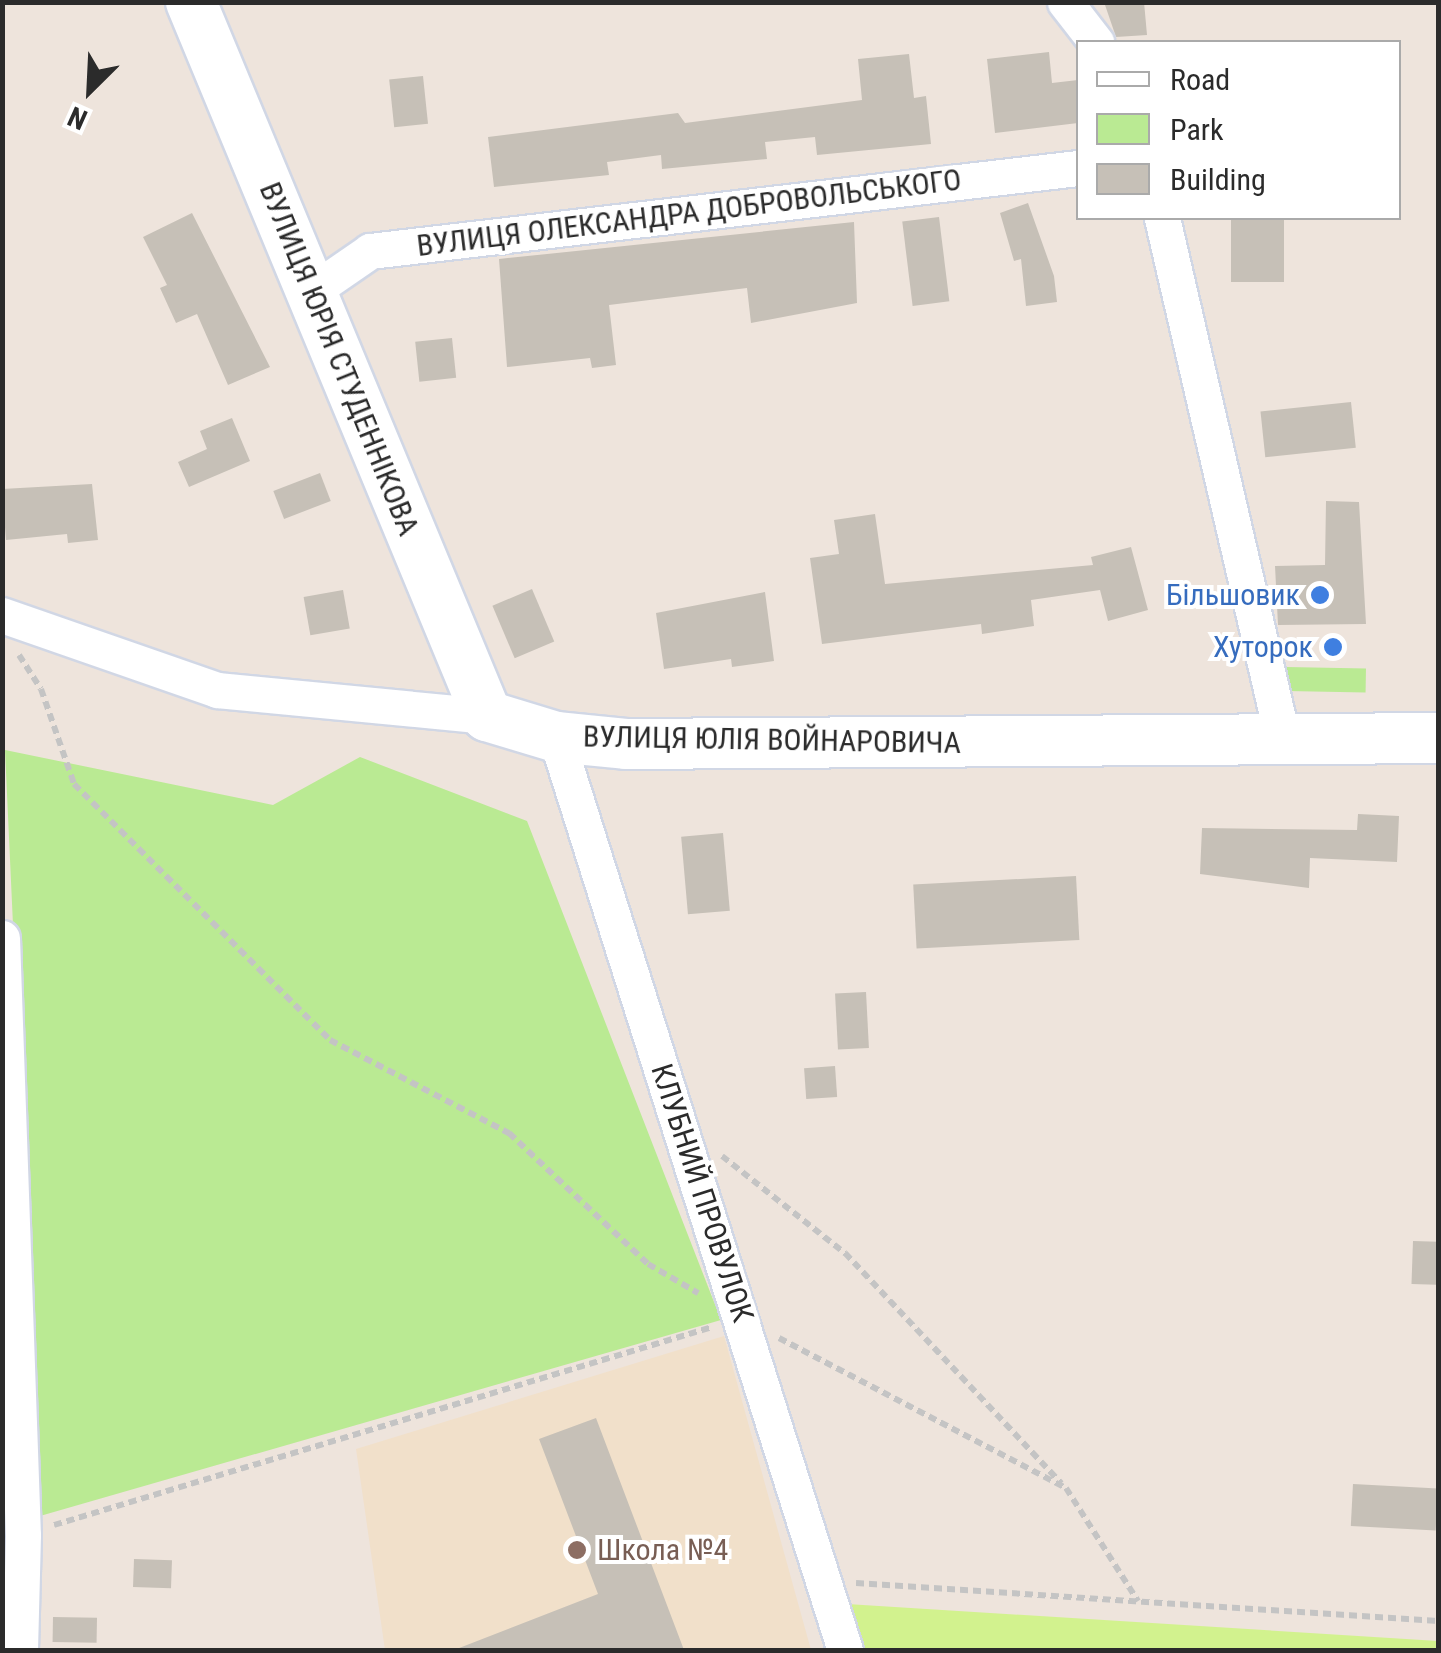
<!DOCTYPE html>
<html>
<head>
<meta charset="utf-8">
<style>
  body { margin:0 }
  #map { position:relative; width:1441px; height:1653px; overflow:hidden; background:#eee4dc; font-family:"Roboto Condensed",sans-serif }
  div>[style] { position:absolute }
  .education>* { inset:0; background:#f1e0ca }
  .green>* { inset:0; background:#baea93; transform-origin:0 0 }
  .pitch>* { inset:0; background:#d2f28e }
  .building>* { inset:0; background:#c6c0b7; transform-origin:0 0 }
  .path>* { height:6px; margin-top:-3px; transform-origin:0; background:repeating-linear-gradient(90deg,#c4c4c4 0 8px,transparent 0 13px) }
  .roads { filter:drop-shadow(2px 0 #d1d7e5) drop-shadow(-2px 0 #d1d7e5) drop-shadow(0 2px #d1d7e5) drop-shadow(0 -2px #d1d7e5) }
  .street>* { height:35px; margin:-17.5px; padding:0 17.5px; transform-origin:17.5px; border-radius:17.5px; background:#fff }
  .secondary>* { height:50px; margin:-25px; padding:0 25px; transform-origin:25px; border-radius:25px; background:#fff }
  .dots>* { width:28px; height:28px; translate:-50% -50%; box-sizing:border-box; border:5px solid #fff; border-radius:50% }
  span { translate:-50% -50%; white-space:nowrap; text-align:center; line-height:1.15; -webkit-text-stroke:8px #fff; paint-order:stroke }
  .street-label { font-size:30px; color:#2b2b2b }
  .shop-label { font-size:30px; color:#366cbe }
  .right { translate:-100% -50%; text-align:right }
  .education-label { font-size:30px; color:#785e54 }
  .left { translate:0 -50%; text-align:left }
  .frame { position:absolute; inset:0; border:5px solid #2b2b2b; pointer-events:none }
  .legend { position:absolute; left:1076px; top:40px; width:325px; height:180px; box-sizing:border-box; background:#fff; border:2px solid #aaa; margin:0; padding:12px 18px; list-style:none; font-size:30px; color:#2b2b2b }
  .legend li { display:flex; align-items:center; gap:20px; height:50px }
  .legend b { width:50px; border:2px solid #aaa }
  .north { position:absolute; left:40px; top:40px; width:100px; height:100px; -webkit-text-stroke:8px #fff; paint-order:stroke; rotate:204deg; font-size:28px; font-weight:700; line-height:40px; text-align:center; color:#2b2b2b }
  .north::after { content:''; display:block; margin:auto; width:35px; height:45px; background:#2b2b2b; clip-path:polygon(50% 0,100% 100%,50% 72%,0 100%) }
</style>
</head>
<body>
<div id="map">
  <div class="education">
    <div style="clip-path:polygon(724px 1336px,811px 1650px,385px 1650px,356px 1449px)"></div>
  </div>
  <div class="green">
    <div style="left:1287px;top:667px;width:79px;height:24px;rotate:1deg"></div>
    <div style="clip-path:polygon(5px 750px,273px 805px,360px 757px,527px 821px,721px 1320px,40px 1516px)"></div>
  </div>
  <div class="pitch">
    <div style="clip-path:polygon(847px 1604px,1438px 1641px,1438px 1650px,860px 1650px)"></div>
  </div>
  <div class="building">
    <div style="clip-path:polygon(1104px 2px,1144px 2px,1147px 35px,1116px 37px)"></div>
    <div style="clip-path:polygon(1049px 52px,1052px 83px,1078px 80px,1078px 123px,995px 133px,987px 59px)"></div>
    <div style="clip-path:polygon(909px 54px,914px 98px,926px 96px,931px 144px,817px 155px,815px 137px,765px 142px,767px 159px,662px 169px,661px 155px,607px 162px,609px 175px,494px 187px,488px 137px,678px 113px,685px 123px,862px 100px,858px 59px)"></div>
    <div style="left:423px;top:76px;width:48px;height:34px;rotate:84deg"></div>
    <div style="clip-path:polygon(1028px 203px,1054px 276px,1057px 302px,1026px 306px,1021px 259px,1014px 261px,1000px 213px)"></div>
    <div style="clip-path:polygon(192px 213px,270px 367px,228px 385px,197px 314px,176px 323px,160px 288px,167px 285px,143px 237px)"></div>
    <div style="left:939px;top:217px;width:85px;height:37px;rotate:83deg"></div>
    <div style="left:1231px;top:218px;width:53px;height:64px"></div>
    <div style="clip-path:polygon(854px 222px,857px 303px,751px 323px,747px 288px,609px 305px,616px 365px,592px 368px,590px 358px,507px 367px,499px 259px)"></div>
    <div style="left:452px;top:338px;width:40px;height:37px;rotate:84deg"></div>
    <div style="left:1351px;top:402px;width:46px;height:91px;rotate:84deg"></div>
    <div style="clip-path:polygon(232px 418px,250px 461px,189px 487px,178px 462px,207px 449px,200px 431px)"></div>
    <div style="left:320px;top:473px;width:30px;height:50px;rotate:69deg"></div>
    <div style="clip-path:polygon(92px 484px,98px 540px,68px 543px,67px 534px,6px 540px,2px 489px)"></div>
    <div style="clip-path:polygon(1326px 501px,1359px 502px,1366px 624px,1278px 625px,1275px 566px,1325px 565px)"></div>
    <div style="clip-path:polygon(875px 514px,885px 584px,1093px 565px,1091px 557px,1131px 547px,1148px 610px,1108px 621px,1100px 590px,1031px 600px,1034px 626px,982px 634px,981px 624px,822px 644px,810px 558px,839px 554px,834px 520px)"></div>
    <div style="left:532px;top:589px;width:57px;height:43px;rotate:67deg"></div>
    <div style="left:343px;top:590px;width:39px;height:40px;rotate:80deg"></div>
    <div style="clip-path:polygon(765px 592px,774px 661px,732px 667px,731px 659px,664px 669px,656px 613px)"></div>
    <div style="clip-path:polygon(1358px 814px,1399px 816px,1397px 862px,1310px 858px,1309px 888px,1200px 874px,1202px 828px,1357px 830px)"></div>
    <div style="left:723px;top:833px;width:78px;height:42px;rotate:85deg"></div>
    <div style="left:1076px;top:876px;width:64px;height:163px;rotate:87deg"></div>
    <div style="left:866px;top:992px;width:56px;height:31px;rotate:87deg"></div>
    <div style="left:835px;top:1066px;width:31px;height:31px;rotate:86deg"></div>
    <div style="left:1413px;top:1241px;width:25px;height:43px;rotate:2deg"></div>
    <div style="clip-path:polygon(596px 1418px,684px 1650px,454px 1650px,598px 1594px,539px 1439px)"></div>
    <div style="left:1353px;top:1484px;width:85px;height:42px;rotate:3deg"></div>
    <div style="left:134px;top:1559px;width:38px;height:28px;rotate:2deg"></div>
    <div style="left:53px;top:1617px;width:44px;height:25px;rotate:1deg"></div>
  </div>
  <div class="path">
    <div style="left:19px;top:655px;width:40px;rotate:57.1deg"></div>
    <div style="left:41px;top:689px;width:101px;rotate:70.8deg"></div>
    <div style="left:74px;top:784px;width:362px;rotate:45deg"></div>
    <div style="left:330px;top:1040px;width:202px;rotate:27.5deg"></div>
    <div style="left:509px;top:1133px;width:191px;rotate:43.3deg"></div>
    <div style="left:648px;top:1264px;width:58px;rotate:30.1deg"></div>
    <div style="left:722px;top:1156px;width:157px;rotate:38.3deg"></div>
    <div style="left:845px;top:1253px;width:316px;rotate:46.8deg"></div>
    <div style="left:779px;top:1338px;width:324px;rotate:27.6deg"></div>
    <div style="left:1066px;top:1488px;width:134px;rotate:57.5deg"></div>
    <div style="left:54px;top:1525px;width:687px;rotate:-16.75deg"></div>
    <div style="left:856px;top:1583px;width:583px;rotate:3.74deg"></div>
  </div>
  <div class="roads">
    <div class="street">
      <div style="left:1065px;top:2px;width:51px;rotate:52.2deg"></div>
      <div style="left:1162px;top:218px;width:537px;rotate:76.97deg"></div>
      <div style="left:312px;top:291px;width:70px;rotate:-34.6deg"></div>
      <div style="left:370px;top:251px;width:713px;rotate:-6.69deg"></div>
      <div style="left:2px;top:615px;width:228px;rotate:19.2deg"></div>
      <div style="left:217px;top:690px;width:271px;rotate:5.5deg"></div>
      <div style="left:556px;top:737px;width:958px;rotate:72.44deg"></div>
      <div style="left:2px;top:938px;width:597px;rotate:87.99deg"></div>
      <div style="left:23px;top:1535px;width:115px;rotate:91.5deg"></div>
    </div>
    <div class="secondary">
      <div style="left:191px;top:2px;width:773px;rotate:67.48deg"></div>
      <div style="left:487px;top:716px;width:72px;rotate:16.9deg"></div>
      <div style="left:556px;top:737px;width:70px;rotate:5.7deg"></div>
      <div style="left:626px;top:744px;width:812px;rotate:-0.42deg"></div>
    </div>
  </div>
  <div class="dots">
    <div style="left:1320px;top:595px;background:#3f7fe0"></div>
    <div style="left:1333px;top:647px;background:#3f7fe0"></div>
    <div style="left:577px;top:1550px;background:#8d6e63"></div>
  </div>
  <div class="street-label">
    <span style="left:689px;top:213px;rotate:-7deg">ВУЛИЦЯ ОЛЕКСАНДРА ДОБРОВОЛЬСЬКОГО</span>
    <span style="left:339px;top:359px;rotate:68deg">ВУЛИЦЯ ЮРІЯ СТУДЕННІКОВА</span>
    <span style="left:772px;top:740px;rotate:1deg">ВУЛИЦЯ ЮЛІЯ ВОЙНАРОВИЧА</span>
    <span style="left:702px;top:1193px;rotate:72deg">КЛУБНИЙ ПРОВУЛОК</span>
  </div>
  <div class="shop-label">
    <span class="right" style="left:1300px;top:595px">Більшовик</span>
    <span class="right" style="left:1313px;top:647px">Хуторок</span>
  </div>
  <div class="education-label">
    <span class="left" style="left:597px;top:1550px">Школа №4</span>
  </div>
  <div class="frame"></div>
  <ul class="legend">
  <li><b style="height:12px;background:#fff"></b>Road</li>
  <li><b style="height:28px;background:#baea93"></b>Park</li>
  <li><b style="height:28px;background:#c6c0b7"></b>Building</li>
  </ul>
  <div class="north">N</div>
</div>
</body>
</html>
